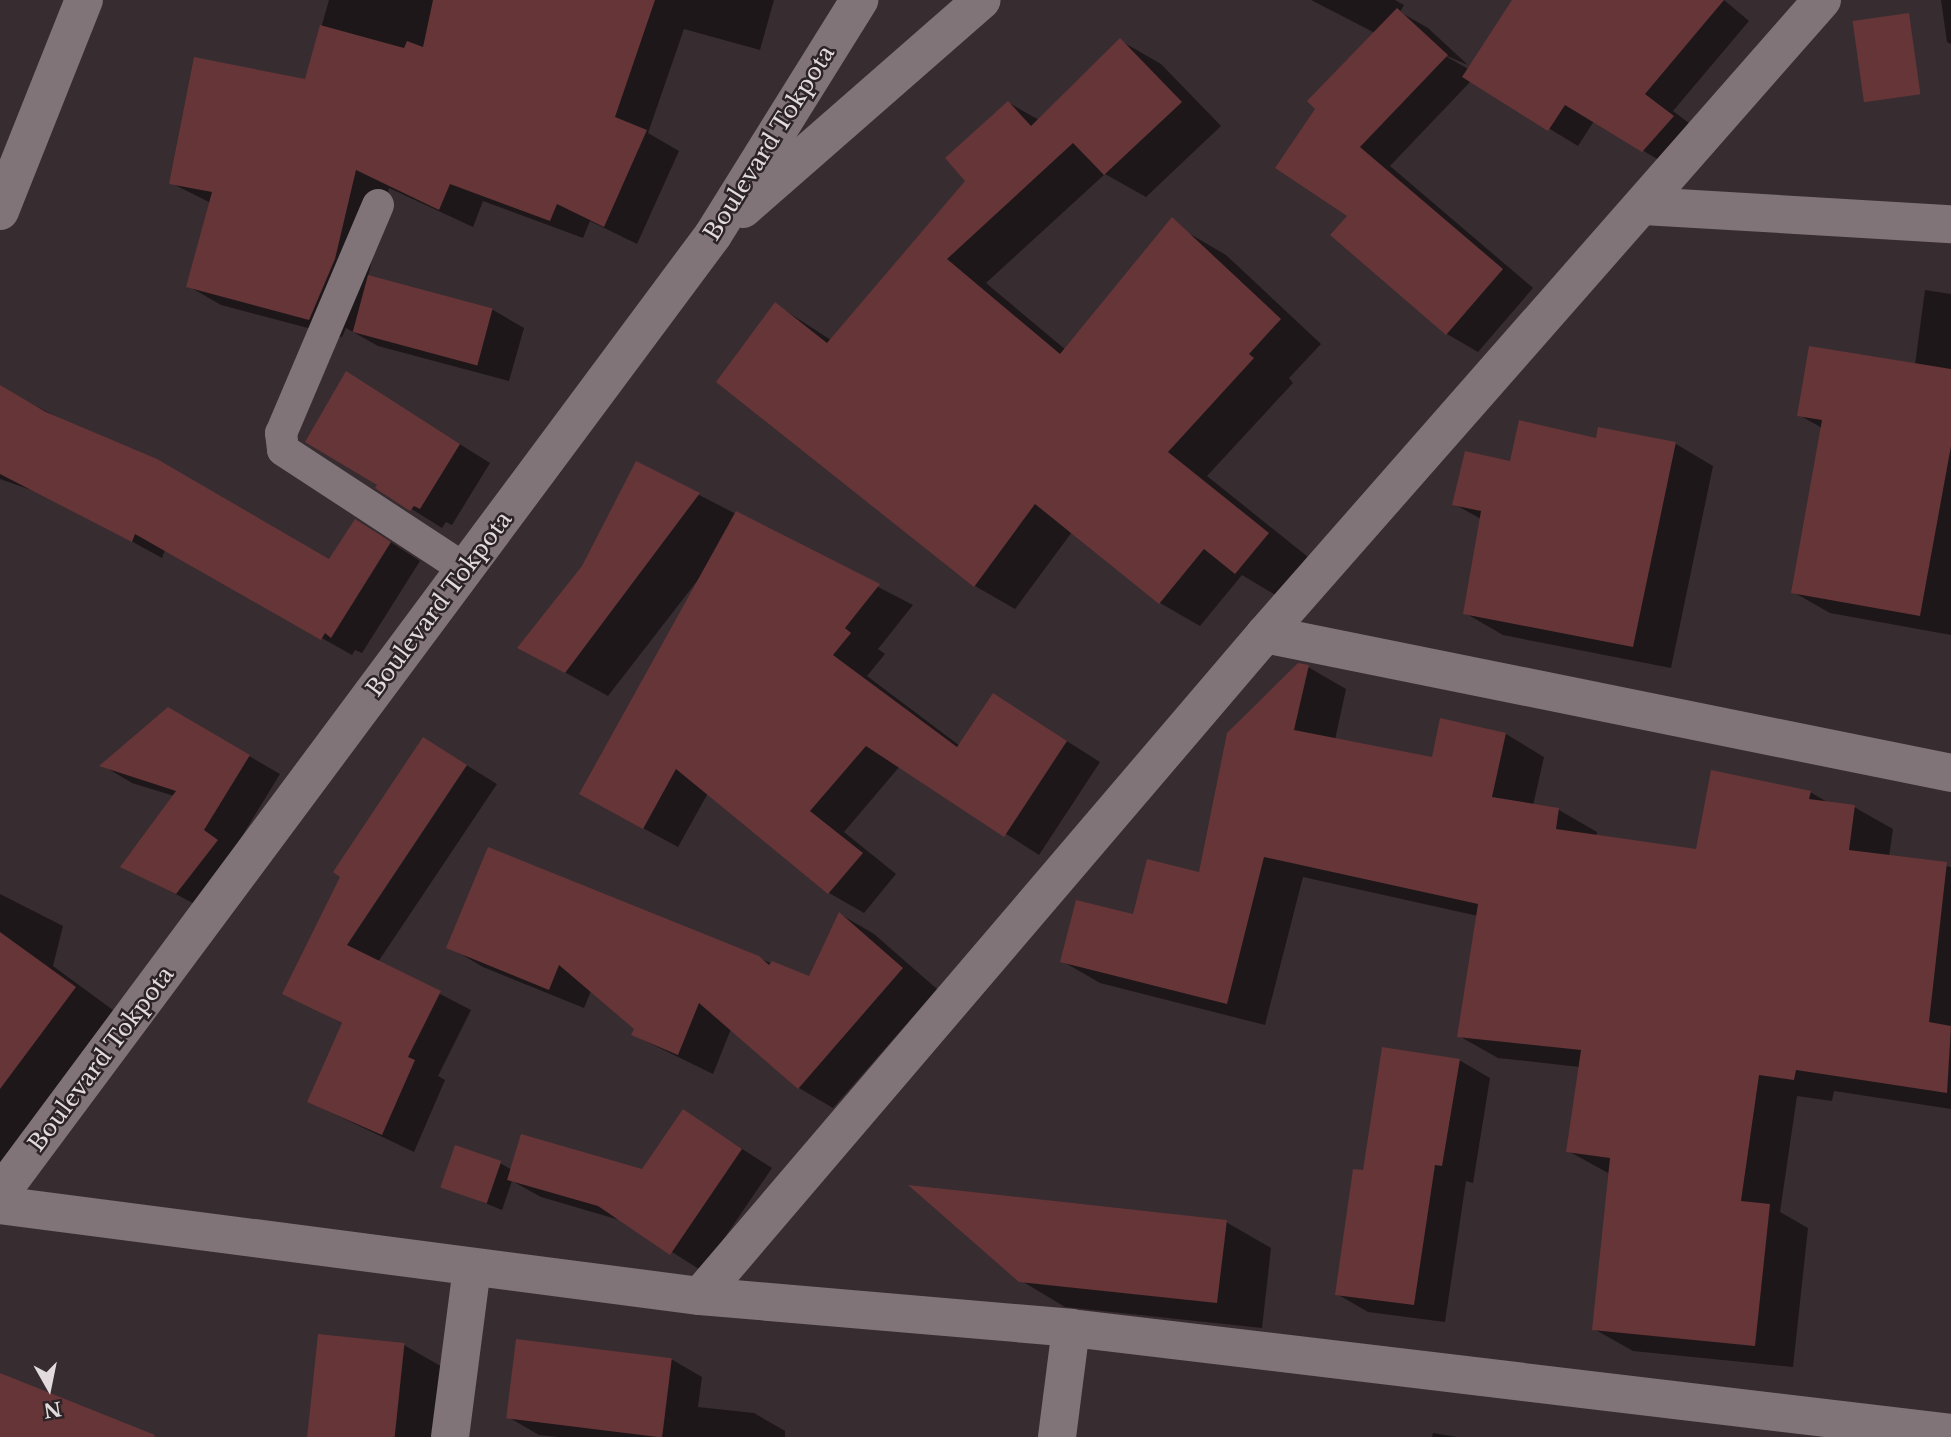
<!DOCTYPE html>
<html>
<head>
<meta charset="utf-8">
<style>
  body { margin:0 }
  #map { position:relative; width:1951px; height:1437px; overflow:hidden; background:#372c30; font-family:"Libre Baskerville",serif }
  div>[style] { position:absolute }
  .shadow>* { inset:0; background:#0007 }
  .building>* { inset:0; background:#653538; transform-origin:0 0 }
  .lane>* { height:32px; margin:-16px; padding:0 16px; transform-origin:16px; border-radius:16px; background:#807478 }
  .street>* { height:38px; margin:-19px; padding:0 19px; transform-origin:19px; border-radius:19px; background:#807478 }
  .secondary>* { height:38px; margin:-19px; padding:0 19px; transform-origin:19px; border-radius:19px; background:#807478 }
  span { translate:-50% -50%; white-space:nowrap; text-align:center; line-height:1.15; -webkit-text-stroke:5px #2c2326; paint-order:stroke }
  .street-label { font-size:23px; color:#e2dbdd }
  .north { position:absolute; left:14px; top:1353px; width:70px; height:70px; -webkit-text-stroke:5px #2c2326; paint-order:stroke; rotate:171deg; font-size:19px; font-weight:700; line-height:28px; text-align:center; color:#e2dbdd }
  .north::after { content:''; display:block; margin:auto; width:24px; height:32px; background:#e2dbdd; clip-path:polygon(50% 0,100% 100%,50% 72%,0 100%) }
</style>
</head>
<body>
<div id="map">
  <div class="shadow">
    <div style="clip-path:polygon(329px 0,774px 0,760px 50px,684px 29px,648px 133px,679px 151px,637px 244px,590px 221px,583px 238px,483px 201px,473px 227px,389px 188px,368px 277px,493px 310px,524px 328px,509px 381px,378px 346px,346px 328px,342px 337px,221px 305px,188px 286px,211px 203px,171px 183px,306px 81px)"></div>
    <div style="clip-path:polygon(1311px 0,1395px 0,1404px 5px,1400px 12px,1428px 28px,1468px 65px,1440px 53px,1470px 70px,1514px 0,1724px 0,1749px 21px,1673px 111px,1702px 133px,1672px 168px,1594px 121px,1578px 146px,1471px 81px,1390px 166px,1533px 288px,1478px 352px,1447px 334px,1349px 216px,1375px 33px)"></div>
    <div style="clip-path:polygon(1941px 0,1951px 0,1951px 44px,1947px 42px)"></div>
    <div style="clip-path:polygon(1121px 41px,1161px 64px,1221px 126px,1146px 197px,1105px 174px,986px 283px,1066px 350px,1185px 231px,1226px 255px,1321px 344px,1289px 378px,1293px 383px,1207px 476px,1308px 557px,1277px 596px,1242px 575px,1200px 626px,1160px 603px,1072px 532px,1015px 609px,975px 586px,719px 382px,775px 304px,831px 340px,968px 180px,1009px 103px,1039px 120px)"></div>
    <div style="clip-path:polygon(1925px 290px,1951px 294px,1951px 635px,1830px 613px,1793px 592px,1822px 428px,1799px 415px,1915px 365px)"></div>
    <div style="clip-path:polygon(346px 373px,490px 463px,452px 525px,446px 522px,442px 528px,378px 488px)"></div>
    <div style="clip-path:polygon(0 387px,330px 561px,386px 539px,420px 561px,362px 653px,355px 650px,352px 655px,165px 550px,162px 558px,51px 497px,0 479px)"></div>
    <div style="clip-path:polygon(1600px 429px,1676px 444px,1713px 466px,1671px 668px,1503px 635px,1465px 613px,1481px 519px,1454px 504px,1511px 463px,1597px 440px)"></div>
    <div style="clip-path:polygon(637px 463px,913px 605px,878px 649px,885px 654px,867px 676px,960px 746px,994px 695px,1100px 762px,1039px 855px,900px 766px,844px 832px,896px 874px,864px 913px,829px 893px,708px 793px,678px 847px,615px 813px,704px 572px,608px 696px,519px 647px,583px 567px)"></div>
    <div style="clip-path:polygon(1308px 667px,1346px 689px,1335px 740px,1433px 759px,1506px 734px,1544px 757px,1533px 806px,1559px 810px,1597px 832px,1596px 837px,1697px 851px,1810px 792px,1829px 803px,1854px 807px,1893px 829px,1889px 857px,1951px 867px,1951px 1109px,1834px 1091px,1832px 1101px,1797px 1096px,1780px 1212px,1808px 1228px,1793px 1367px,1633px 1351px,1594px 1329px,1610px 1174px,1568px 1151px,1580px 1067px,1498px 1058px,1459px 1036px,1478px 916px,1303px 877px,1265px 1025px,1100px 983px,1062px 961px,1200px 874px)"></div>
    <div style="clip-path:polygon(168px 709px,280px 774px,234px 849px,208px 911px,122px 866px,174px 796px,132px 783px,102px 765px)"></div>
    <div style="clip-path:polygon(424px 739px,497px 784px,378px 962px,471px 1010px,438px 1076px,445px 1080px,414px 1152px,309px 1102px,343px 1024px,285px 993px)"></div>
    <div style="clip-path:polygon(0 894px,63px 926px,53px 966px,117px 1013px,0 1195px)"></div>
    <div style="clip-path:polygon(840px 914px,874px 934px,937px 989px,833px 1108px,799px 1088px,731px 1029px,713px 1074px,633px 1035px,636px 1028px,591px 991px,584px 1008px,483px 967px,449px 947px,758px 958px,810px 979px)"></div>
    <div style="clip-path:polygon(1459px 1060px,1490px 1078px,1473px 1183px,1466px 1181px,1445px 1322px,1368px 1312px,1337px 1294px)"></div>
    <div style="clip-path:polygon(683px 1111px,772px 1168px,702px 1271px,623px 1221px,541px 1197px,512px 1181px,502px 1210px,443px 1186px,500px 1163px,512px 1170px,643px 1171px)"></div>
    <div style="clip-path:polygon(1226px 1222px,1271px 1248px,1262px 1328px,1065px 1307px,1020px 1280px)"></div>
    <div style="clip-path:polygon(404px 1345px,444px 1368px,436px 1437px,308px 1437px)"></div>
    <div style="clip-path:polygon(671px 1359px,702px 1377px,698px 1407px,754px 1413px,785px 1431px,785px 1437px,559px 1437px,539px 1435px,508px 1417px)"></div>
    <div style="clip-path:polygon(1433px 1433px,1457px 1437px,1432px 1437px)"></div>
  </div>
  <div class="building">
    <div style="clip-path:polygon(433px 0,655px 0,615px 117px,647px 130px,604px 227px,557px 204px,550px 221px,450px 184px,439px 210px,356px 170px,335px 259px,309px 320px,186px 287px,212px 192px,169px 184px,194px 57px,305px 79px,320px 25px,404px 48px,407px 41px,423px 47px)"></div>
    <div style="clip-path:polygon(1512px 0,1724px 0,1645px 94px,1674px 116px,1642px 152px,1565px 105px,1548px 131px,1462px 77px)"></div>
    <div style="clip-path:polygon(1397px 8px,1448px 55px,1360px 147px,1503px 269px,1446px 335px,1330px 235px,1347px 216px,1275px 168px,1315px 109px,1307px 101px)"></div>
    <div style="left:1909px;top:13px;width:82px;height:57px;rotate:82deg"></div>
    <div style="clip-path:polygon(1120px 38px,1182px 102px,1104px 175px,1073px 143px,947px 259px,1060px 354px,1172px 217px,1281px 319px,1249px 354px,1254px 358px,1168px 452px,1269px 533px,1235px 574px,1204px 549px,1159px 604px,1035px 504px,974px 587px,716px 382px,775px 302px,827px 343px,965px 181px,945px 158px,1008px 101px,1031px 126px)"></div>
    <div style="left:368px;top:275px;width:129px;height:59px;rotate:15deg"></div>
    <div style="clip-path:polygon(1809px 346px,1951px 369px,1951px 446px,1920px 616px,1791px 593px,1822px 420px,1797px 416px)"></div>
    <div style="clip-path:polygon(346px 371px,460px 444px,420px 509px,414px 506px,410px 511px,375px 488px,377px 485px,305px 442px)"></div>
    <div style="clip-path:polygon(0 385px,46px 412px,157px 459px,329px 559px,355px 519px,391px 542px,331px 638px,325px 633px,321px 640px,135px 534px,132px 542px,0 474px)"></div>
    <div style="clip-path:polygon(1519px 420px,1596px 438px,1598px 427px,1676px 442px,1633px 647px,1463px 614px,1481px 511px,1452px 505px,1465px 451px,1510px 461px)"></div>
    <div style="clip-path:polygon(636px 461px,700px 493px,565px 673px,517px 648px,582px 566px)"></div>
    <div style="clip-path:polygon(736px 511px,880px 584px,845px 628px,851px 633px,833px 655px,957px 747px,993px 693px,1067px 741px,1004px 837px,866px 746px,810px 811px,863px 853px,828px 894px,676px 769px,643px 829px,579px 794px)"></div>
    <div style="clip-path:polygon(1298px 663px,1309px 665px,1294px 730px,1432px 757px,1440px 718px,1506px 733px,1492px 797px,1559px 808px,1556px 829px,1696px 849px,1711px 770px,1811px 791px,1809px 799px,1855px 805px,1849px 850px,1947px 862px,1929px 1022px,1951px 1026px,1947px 1093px,1796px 1070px,1794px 1080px,1759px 1075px,1741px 1201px,1770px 1204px,1755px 1346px,1592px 1330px,1610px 1158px,1566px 1152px,1581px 1050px,1457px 1037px,1478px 904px,1264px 857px,1227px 1004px,1060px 962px,1076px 900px,1133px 914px,1147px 859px,1199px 872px,1227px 733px)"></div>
    <div style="clip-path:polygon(168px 707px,250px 755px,204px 830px,218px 840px,176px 894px,120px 867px,176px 791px,99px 766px)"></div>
    <div style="clip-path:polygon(423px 737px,467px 765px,347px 945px,441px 991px,408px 1057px,415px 1060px,382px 1135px,307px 1102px,342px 1023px,282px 994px,340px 877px,333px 872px)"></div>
    <div style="clip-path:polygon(488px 847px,759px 956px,769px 965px,772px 961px,809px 976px,839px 912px,903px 968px,798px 1089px,699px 1003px,678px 1055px,631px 1035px,634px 1029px,559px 965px,549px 990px,446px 948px)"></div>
    <div style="clip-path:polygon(0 932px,76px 987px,0 1089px)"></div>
    <div style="clip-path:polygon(1382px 1047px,1460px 1059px,1442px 1166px,1435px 1165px,1414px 1305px,1335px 1295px,1353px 1169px,1363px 1170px)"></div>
    <div style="clip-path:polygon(683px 1109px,742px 1149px,670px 1255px,598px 1206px,507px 1180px,521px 1134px,642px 1169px)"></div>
    <div style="left:455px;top:1145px;width:49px;height:45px;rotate:19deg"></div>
    <div style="clip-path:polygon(908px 1185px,1227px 1220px,1217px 1303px,1019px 1282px)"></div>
    <div style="left:318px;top:1334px;width:87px;height:104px;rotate:6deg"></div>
    <div style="left:516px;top:1339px;width:157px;height:80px;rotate:7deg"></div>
    <div style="clip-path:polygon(0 1373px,155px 1435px,154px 1437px,0 1437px)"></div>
  </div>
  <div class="lane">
    <div style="left:378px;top:205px;width:248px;rotate:113deg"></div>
    <div style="left:281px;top:433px;width:17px;rotate:83deg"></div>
    <div style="left:283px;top:450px;width:217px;rotate:33.2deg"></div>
  </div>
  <div class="street">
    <div style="left:1644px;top:206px;width:308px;rotate:3.4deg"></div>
    <div style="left:0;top:211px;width:227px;rotate:-68.3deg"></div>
    <div style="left:1265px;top:634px;width:700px;rotate:11.45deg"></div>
    <div style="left:0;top:1205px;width:706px;rotate:7.41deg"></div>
    <div style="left:700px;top:1296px;width:372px;rotate:4.9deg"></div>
    <div style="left:1071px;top:1328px;width:886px;rotate:6.8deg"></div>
    <div style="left:700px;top:1296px;width:870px;rotate:-49.52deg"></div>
    <div style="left:1265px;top:634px;width:844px;rotate:-48.7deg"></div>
    <div style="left:450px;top:1437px;width:171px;rotate:-82.6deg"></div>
    <div style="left:1057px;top:1437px;width:110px;rotate:-82.7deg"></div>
  </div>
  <div class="secondary">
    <div style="left:743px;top:209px;width:317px;rotate:-41.2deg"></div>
    <div style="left:0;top:1194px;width:1195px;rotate:-53.37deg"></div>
    <div style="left:713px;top:235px;width:277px;rotate:-58.1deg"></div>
  </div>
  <div class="street-label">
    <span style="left:769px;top:143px;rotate:-58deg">Boulevard Tokpota</span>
    <span style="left:439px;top:604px;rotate:-53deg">Boulevard Tokpota</span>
    <span style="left:101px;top:1059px;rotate:-53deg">Boulevard Tokpota</span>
  </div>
  <div class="north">N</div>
</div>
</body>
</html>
